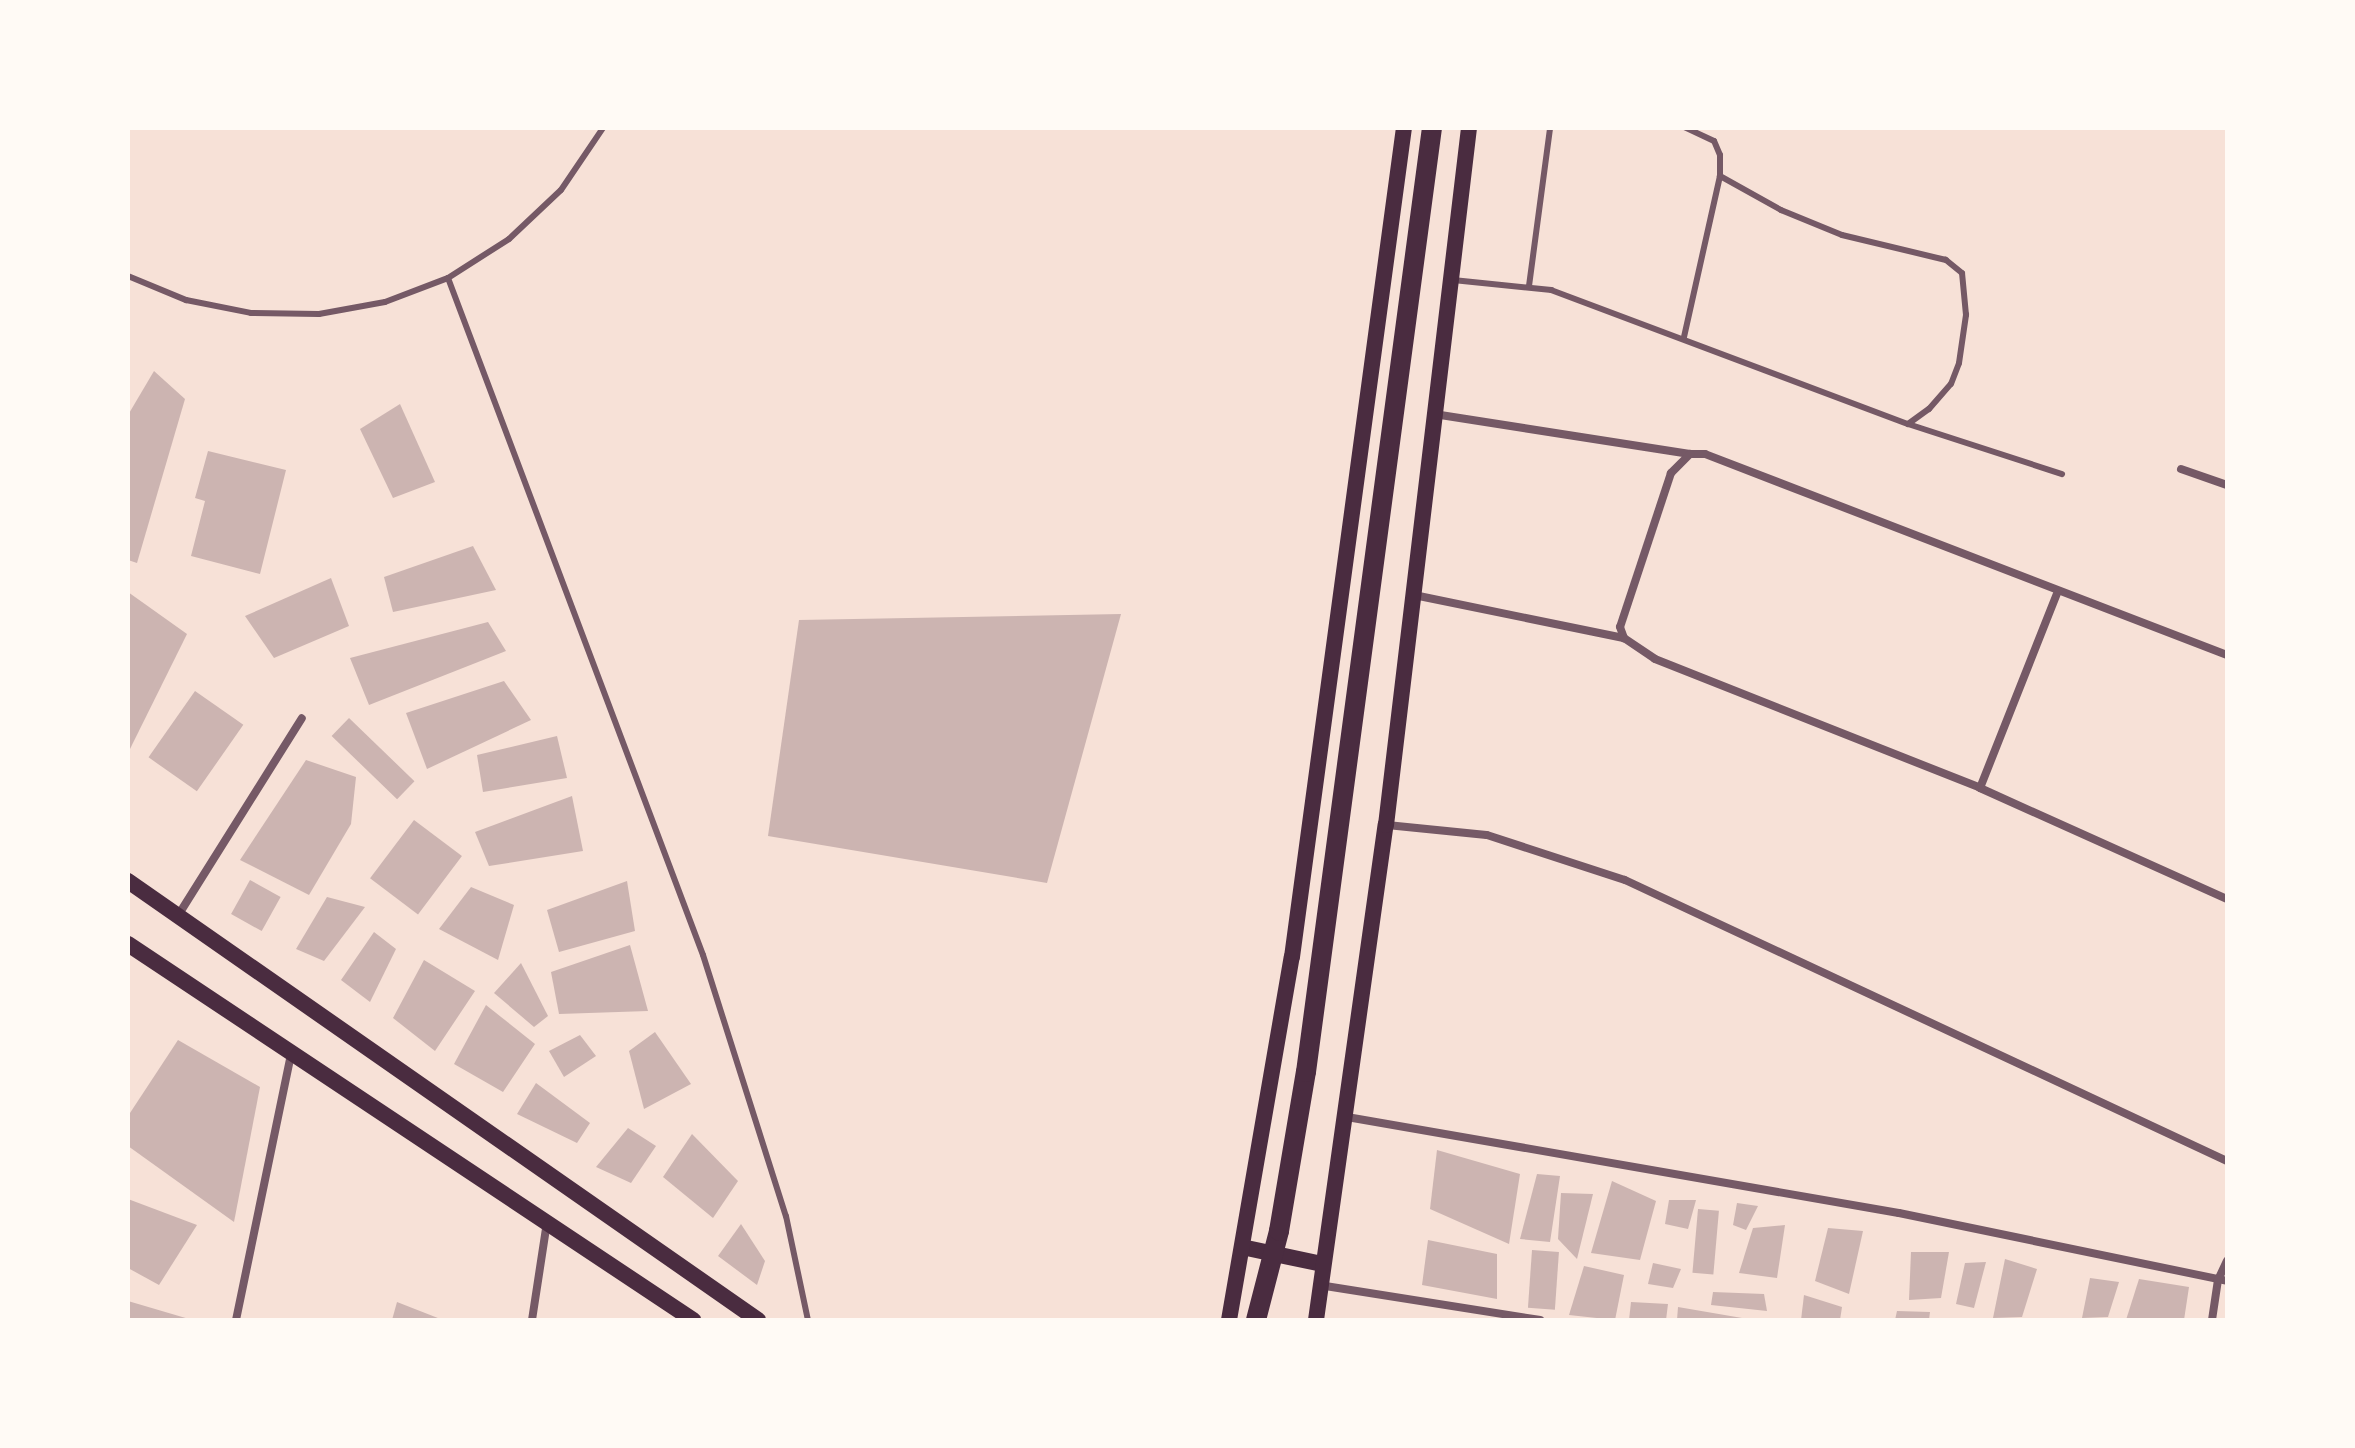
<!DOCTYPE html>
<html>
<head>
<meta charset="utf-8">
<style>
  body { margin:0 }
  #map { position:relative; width:2355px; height:1448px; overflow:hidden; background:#f7e1d7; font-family:"DM Sans",sans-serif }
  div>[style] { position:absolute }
  .building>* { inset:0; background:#ccb4b1; transform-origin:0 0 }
  .service>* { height:6px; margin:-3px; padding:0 3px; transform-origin:3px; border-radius:3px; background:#755966 }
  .minor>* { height:8px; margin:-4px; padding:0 4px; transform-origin:4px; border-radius:4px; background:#755966 }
  .secondary>* { height:16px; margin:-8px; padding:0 8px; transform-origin:8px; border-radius:8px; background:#4a2c40 }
  .primary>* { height:20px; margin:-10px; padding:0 10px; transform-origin:10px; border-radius:10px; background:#4a2c40 }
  span { translate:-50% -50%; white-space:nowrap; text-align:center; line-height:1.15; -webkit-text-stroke:8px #fffaf5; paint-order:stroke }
  .frame { position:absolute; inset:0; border:130px solid #fffaf5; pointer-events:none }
</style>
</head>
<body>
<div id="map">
  <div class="building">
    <div style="clip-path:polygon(154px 371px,185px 399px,137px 563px,128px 560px,128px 415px)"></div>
    <div style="clip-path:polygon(400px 404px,435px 482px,393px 498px,360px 429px)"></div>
    <div style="clip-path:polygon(208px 451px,286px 470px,260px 574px,191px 556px,205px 501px,195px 498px)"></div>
    <div style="clip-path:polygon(473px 546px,496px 590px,393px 612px,384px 577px)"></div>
    <div style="clip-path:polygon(331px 578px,349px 626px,274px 658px,245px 616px)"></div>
    <div style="clip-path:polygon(128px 592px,187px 634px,128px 753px)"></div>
    <div style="clip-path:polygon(1121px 614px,1047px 883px,768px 836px,799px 620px)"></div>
    <div style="clip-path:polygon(488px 622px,506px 651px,369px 705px,350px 658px)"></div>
    <div style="clip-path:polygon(504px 681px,531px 720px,427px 769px,406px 713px)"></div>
    <div style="left:195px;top:691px;width:59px;height:81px;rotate:35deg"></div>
    <div style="left:349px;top:718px;width:91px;height:25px;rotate:44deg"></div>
    <div style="clip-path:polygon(557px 736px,567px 778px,483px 792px,477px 755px)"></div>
    <div style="clip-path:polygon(306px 760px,356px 777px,351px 824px,309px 895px,240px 860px)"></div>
    <div style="clip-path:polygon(572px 796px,583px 851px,489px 866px,475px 832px)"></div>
    <div style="left:414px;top:820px;width:60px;height:73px;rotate:37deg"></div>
    <div style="left:250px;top:880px;width:35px;height:39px;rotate:29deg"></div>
    <div style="clip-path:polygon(627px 881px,635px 931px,559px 952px,547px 910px)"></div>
    <div style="clip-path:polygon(471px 887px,514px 905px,498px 960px,439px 929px)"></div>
    <div style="clip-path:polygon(327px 897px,365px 907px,324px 961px,296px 949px)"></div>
    <div style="clip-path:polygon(374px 932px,396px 949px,370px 1002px,341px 980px)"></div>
    <div style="clip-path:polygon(630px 945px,648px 1011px,559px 1014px,551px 972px)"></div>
    <div style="clip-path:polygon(424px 960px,475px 991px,435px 1051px,393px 1018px)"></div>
    <div style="clip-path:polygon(521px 963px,548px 1016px,534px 1027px,494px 993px)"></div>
    <div style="clip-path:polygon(486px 1005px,535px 1044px,503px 1092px,454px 1064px)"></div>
    <div style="clip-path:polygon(655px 1032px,691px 1084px,644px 1109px,629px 1051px)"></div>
    <div style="clip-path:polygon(580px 1035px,596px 1056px,564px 1077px,549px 1051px)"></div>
    <div style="clip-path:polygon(178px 1040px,260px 1087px,234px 1222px,128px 1146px,128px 1116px)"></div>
    <div style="clip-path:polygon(536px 1083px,590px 1123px,577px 1143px,517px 1114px)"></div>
    <div style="clip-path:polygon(628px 1128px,656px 1146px,631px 1183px,596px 1167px)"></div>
    <div style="clip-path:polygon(692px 1134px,738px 1181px,713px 1218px,663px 1177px)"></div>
    <div style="clip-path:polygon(1437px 1150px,1520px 1174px,1509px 1244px,1430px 1209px)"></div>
    <div style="clip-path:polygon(1537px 1174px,1560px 1176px,1550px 1242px,1520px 1239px)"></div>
    <div style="clip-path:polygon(1612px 1181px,1656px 1201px,1640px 1260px,1591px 1253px)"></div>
    <div style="clip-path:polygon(1561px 1193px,1593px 1194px,1577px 1259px,1558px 1239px)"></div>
    <div style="clip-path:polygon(128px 1199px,197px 1225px,159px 1285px,128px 1268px)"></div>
    <div style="clip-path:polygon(1669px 1200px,1696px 1200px,1688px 1229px,1665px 1224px)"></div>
    <div style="clip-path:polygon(1737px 1203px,1758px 1206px,1746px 1230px,1733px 1225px)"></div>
    <div style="left:1698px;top:1209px;width:21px;height:64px;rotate:5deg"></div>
    <div style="clip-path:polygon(741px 1224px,765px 1261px,757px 1285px,718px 1256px)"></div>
    <div style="clip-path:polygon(1785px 1225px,1777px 1278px,1739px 1273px,1753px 1228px)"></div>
    <div style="clip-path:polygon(1828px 1228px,1863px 1231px,1849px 1294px,1815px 1281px)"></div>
    <div style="clip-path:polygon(1428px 1240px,1497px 1254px,1497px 1299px,1422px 1285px)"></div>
    <div style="left:1532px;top:1250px;width:27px;height:58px;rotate:4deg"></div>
    <div style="clip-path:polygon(1911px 1252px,1949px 1252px,1941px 1298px,1909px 1300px)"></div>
    <div style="clip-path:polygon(2005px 1259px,2037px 1269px,2022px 1317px,1993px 1318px)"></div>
    <div style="clip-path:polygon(1986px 1262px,1974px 1308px,1956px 1304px,1965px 1263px)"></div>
    <div style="clip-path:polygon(1653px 1263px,1681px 1269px,1673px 1288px,1648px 1284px)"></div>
    <div style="clip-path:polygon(1584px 1266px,1624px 1275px,1615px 1320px,1569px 1315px)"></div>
    <div style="clip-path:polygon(2090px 1278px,2119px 1282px,2108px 1317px,2082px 1318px)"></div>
    <div style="clip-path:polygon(2139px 1279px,2189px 1287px,2184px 1320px,2126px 1320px)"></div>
    <div style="clip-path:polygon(1713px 1292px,1764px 1294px,1767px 1311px,1711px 1305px)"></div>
    <div style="clip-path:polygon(1804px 1295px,1842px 1307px,1840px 1320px,1801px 1320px)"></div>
    <div style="clip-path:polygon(128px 1301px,189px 1319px,189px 1320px,128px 1320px)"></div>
    <div style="clip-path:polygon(397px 1302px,443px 1320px,392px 1320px)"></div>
    <div style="clip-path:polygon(1631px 1302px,1668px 1304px,1666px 1320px,1629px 1320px)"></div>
    <div style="clip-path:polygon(1678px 1307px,1742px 1318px,1742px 1320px,1677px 1320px)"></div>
    <div style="clip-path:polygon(1897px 1311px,1930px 1312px,1929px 1320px,1895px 1320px)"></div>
  </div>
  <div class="service">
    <div style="left:128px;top:276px;width:63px;rotate:22.5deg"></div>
    <div style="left:186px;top:300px;width:66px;rotate:11.3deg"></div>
    <div style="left:251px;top:313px;width:68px;rotate:0.8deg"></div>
    <div style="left:319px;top:314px;width:67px;rotate:-10.3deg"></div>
    <div style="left:385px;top:302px;width:67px;rotate:-20.9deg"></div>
    <div style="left:448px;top:278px;width:72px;rotate:-32.6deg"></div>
    <div style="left:509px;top:239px;width:71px;rotate:-43.3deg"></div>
    <div style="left:561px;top:190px;width:75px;rotate:-55.9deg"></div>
    <div style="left:448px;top:278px;width:723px;rotate:69.36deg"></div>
    <div style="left:703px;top:955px;width:274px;rotate:72.4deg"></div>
    <div style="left:786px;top:1216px;width:106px;rotate:78.1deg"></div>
    <div style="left:1453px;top:280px;width:99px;rotate:5.8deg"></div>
    <div style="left:1551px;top:290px;width:381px;rotate:20.6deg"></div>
    <div style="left:1908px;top:424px;width:26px;rotate:-36deg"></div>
    <div style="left:1929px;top:409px;width:33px;rotate:-49deg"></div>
    <div style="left:1951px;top:384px;width:22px;rotate:-69deg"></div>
    <div style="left:1959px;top:363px;width:49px;rotate:-81.7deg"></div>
    <div style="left:1966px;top:315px;width:42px;rotate:-95.4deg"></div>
    <div style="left:1962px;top:273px;width:21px;rotate:-141deg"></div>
    <div style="left:1946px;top:260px;width:107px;rotate:-166.5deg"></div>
    <div style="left:1842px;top:235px;width:66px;rotate:-157.7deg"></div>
    <div style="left:1781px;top:210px;width:70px;rotate:-150.9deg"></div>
    <div style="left:1720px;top:176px;width:21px;rotate:-90deg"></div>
    <div style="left:1720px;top:155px;width:15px;rotate:-113deg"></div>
    <div style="left:1714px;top:141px;width:31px;rotate:-155deg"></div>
    <div style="left:1529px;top:286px;width:159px;rotate:-82.4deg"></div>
    <div style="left:1684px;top:337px;width:165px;rotate:-77.4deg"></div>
    <div style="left:1908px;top:424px;width:162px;rotate:18deg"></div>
  </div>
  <div class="minor">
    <div style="left:1434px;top:414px;width:259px;rotate:8.9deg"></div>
    <div style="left:2181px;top:469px;width:49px;rotate:19.2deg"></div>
    <div style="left:1414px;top:595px;width:214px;rotate:11.6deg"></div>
    <div style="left:2227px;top:655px;width:559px;rotate:-158.94deg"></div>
    <div style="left:1705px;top:454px;width:15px;rotate:180deg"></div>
    <div style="left:1690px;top:454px;width:27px;rotate:135deg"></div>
    <div style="left:1671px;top:473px;width:162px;rotate:108.3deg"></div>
    <div style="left:1620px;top:627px;width:12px;rotate:70deg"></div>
    <div style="left:1624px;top:638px;width:37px;rotate:34deg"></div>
    <div style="left:1655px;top:659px;width:350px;rotate:21.6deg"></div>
    <div style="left:1980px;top:788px;width:271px;rotate:24.2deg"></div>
    <div style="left:1980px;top:788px;width:212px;rotate:-68.4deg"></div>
    <div style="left:1387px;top:825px;width:100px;rotate:5.7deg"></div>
    <div style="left:1487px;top:835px;width:145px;rotate:18.1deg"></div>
    <div style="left:1625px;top:880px;width:664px;rotate:25.02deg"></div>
    <div style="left:179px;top:914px;width:231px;rotate:-57.9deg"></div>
    <div style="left:1347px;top:1117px;width:560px;rotate:9.87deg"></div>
    <div style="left:1899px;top:1213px;width:335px;rotate:11.7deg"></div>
    <div style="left:1319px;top:1285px;width:224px;rotate:9deg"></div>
    <div style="left:236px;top:1320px;width:272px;rotate:-78.3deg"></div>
    <div style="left:532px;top:1320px;width:99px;rotate:-81.3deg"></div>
    <div style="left:2212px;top:1320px;width:40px;rotate:-81.5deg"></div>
    <div style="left:2218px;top:1280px;width:21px;rotate:-65deg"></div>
  </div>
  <div class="secondary">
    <div style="left:128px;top:881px;width:768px;rotate:34.87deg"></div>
    <div style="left:128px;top:944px;width:679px;rotate:33.64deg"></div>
    <div style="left:1242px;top:1247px;width:82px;rotate:12deg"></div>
    <div style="left:1229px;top:1320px;width:368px;rotate:-80.2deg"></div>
    <div style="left:1292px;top:957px;width:837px;rotate:-82.31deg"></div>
    <div style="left:1316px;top:1320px;width:500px;rotate:-82deg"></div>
    <div style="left:1386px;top:825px;width:702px;rotate:-83.21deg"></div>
  </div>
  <div class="primary">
    <div style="left:1256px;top:1320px;width:92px;rotate:-75.5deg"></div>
    <div style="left:1279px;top:1231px;width:161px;rotate:-80.4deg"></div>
    <div style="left:1306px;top:1072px;width:952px;rotate:-82.4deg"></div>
  </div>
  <div class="frame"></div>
</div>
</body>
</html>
